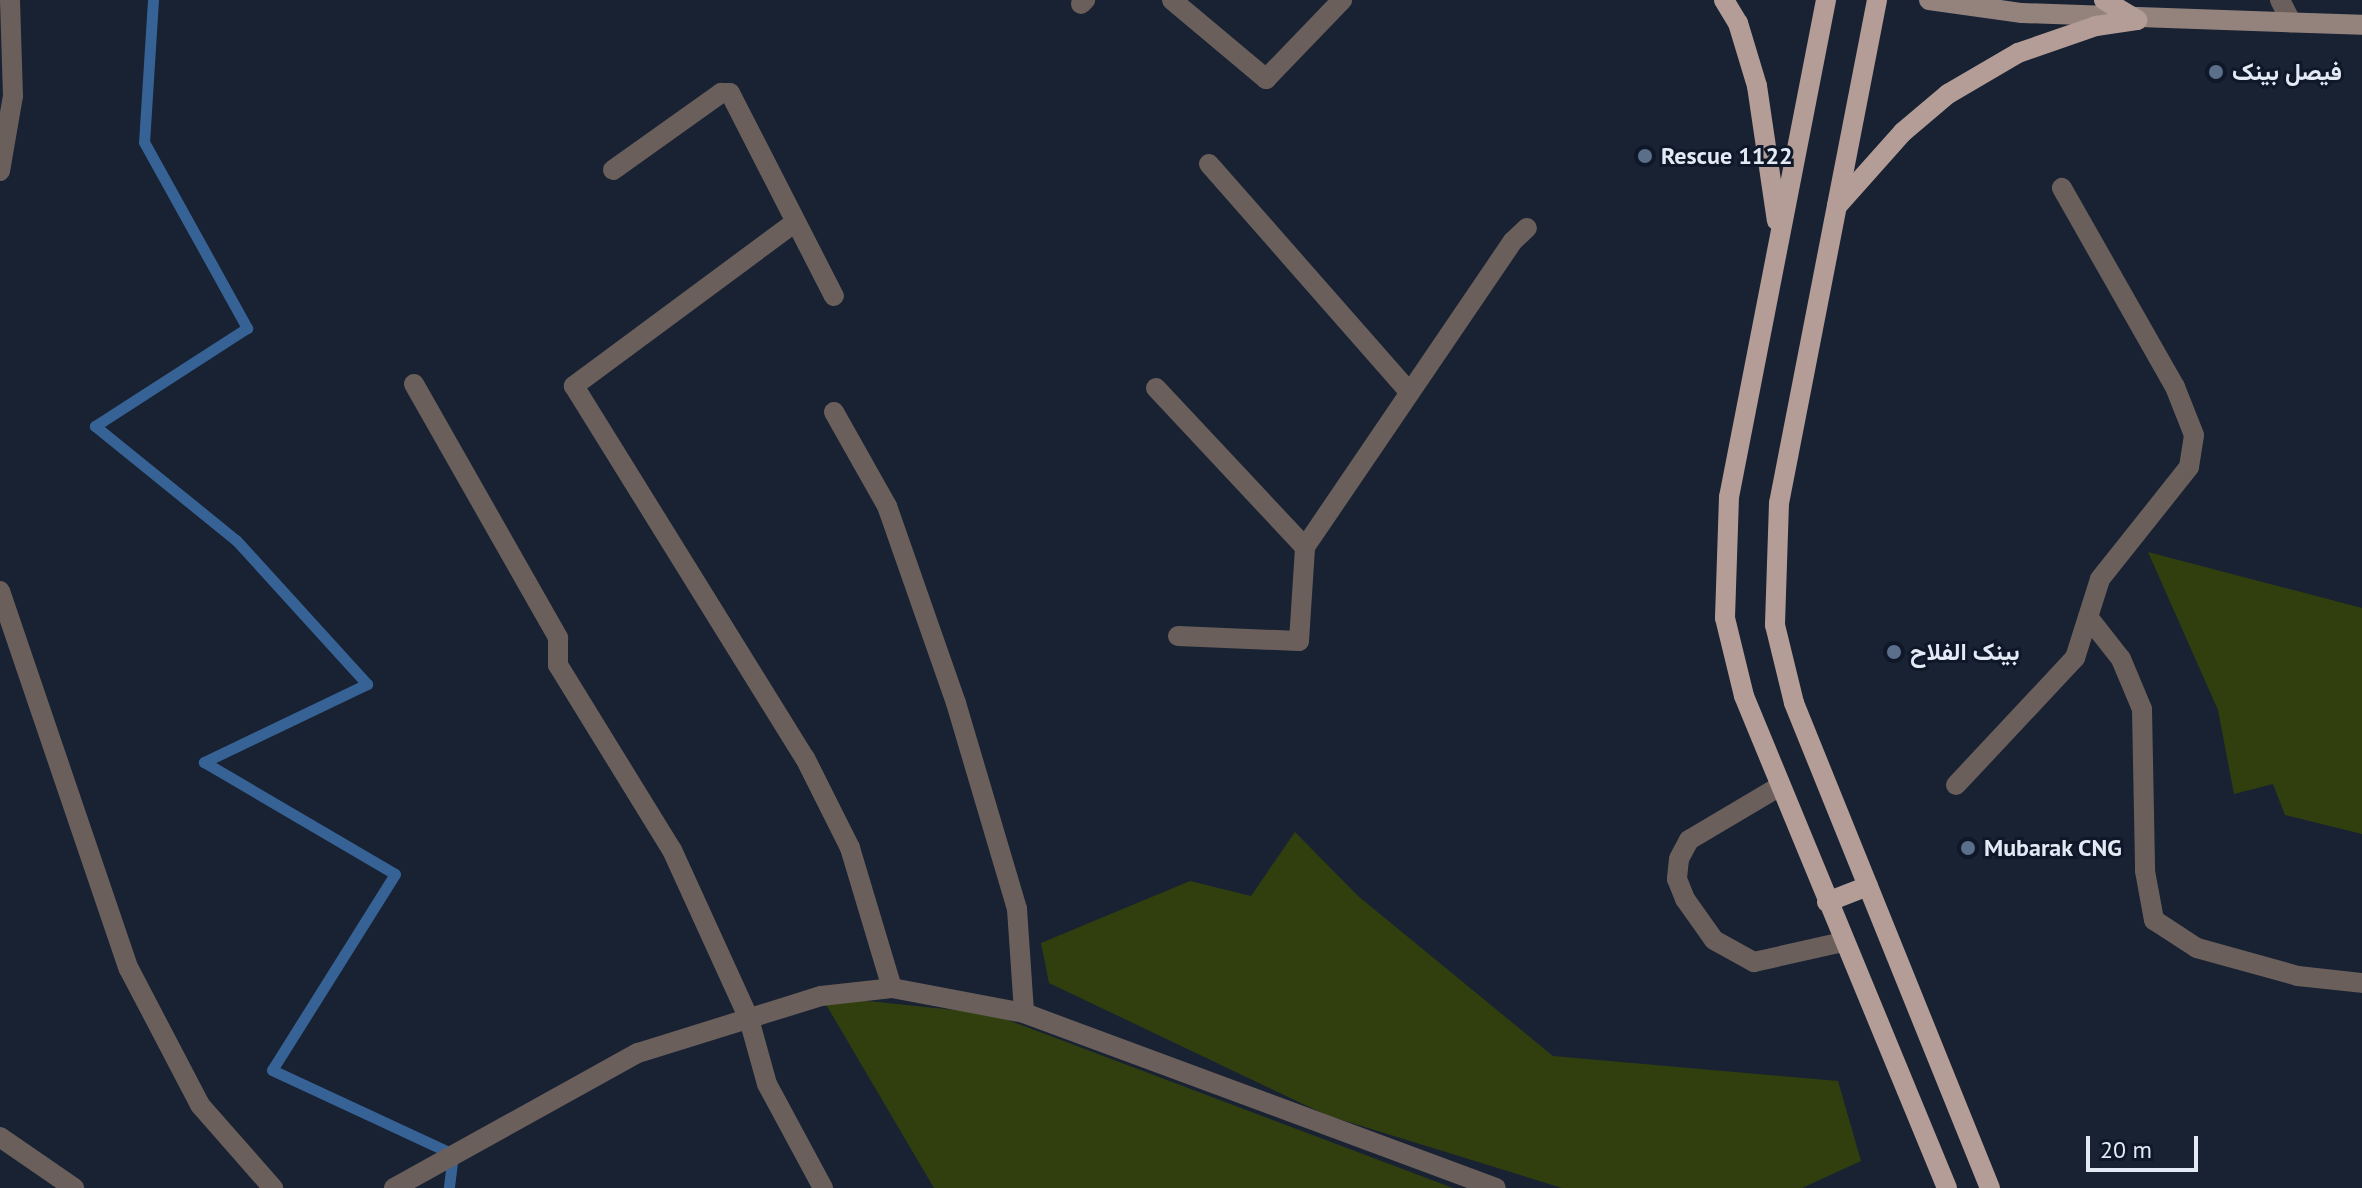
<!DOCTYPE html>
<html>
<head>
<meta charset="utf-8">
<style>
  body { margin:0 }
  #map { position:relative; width:2362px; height:1188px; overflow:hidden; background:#182232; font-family:"PT Sans",Vazirmatn,sans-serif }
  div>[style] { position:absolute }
  .green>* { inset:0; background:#313f0f }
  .stream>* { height:11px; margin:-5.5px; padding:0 5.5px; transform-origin:5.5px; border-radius:5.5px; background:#366295 }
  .lane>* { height:20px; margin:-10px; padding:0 10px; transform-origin:10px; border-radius:10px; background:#6b5f5c }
  .street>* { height:20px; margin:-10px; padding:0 10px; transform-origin:10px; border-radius:10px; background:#6b5f5c }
  .secondary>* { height:20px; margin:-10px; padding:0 10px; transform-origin:10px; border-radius:10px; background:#94827d }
  .primary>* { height:20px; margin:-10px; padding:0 10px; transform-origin:10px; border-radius:10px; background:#b49d96 }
  .dots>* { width:22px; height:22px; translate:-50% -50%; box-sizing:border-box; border:4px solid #0f1828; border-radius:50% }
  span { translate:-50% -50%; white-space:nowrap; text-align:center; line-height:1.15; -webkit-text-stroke:6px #0f1828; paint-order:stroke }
  .poi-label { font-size:24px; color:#e3eaf5; font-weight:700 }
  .left { translate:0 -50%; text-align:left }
  .scale { position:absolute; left:2086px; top:1136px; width:112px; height:36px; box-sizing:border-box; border:4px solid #e3eaf5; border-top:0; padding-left:10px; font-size:24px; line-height:28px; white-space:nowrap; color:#e3eaf5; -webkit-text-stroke:6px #0f1828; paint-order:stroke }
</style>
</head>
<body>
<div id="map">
  <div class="green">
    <div style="clip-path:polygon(2148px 552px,2362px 608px,2362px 834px,2285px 815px,2273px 784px,2234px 794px,2218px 710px)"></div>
    <div style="clip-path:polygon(1295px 832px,1358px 896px,1553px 1056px,1838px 1081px,1861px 1161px,1802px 1188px,1562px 1188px,1326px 1115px,1049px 983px,1041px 943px,1190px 881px,1251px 896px)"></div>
    <div style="clip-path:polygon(821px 996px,992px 1014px,1453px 1188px,934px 1188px)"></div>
  </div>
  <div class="stream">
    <div style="left:153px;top:0;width:142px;rotate:93.6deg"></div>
    <div style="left:144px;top:142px;width:213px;rotate:61deg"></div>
    <div style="left:247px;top:328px;width:181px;rotate:147.2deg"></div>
    <div style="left:95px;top:426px;width:181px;rotate:39deg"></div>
    <div style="left:236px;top:540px;width:195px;rotate:47.7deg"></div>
    <div style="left:367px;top:684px;width:181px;rotate:154.4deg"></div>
    <div style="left:204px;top:762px;width:221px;rotate:30.4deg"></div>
    <div style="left:395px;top:874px;width:231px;rotate:122.1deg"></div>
    <div style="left:272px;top:1070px;width:200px;rotate:24.9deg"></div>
    <div style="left:453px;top:1154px;width:34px;rotate:97deg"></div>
  </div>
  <div class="lane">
    <div style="left:1780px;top:786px;width:106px;rotate:149.3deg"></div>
    <div style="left:1689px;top:840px;width:21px;rotate:118deg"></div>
    <div style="left:1679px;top:859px;width:20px;rotate:96deg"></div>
    <div style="left:1677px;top:879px;width:22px;rotate:68deg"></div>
    <div style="left:1685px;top:899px;width:50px;rotate:54.7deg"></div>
    <div style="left:1714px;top:940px;width:46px;rotate:28.8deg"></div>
    <div style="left:1754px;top:962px;width:91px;rotate:-12.7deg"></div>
  </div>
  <div class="street">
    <div style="left:1172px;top:0;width:123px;rotate:40deg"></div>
    <div style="left:1266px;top:79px;width:110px;rotate:-46.1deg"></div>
    <div style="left:2280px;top:0;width:25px;rotate:63deg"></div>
    <div style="left:1081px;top:4px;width:6px;rotate:-45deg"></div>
    <div style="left:1209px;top:164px;width:303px;rotate:48.7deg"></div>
    <div style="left:613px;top:170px;width:133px;rotate:-35.5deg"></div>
    <div style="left:721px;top:93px;width:9px"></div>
    <div style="left:730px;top:93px;width:228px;rotate:62.9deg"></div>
    <div style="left:0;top:171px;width:76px;rotate:-80.2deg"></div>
    <div style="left:13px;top:96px;width:96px;rotate:-91.8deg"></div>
    <div style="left:794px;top:223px;width:274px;rotate:143.5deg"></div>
    <div style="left:574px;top:386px;width:438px;rotate:58.2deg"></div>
    <div style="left:805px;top:758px;width:101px;rotate:63.4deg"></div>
    <div style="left:850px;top:848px;width:146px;rotate:73.3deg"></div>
    <div style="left:414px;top:384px;width:292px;rotate:60.4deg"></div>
    <div style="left:558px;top:638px;width:27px;rotate:90deg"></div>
    <div style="left:558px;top:665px;width:217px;rotate:58.4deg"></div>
    <div style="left:672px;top:850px;width:186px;rotate:65.5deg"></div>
    <div style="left:749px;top:1019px;width:67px;rotate:74.5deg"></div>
    <div style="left:767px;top:1084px;width:118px;rotate:61.7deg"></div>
    <div style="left:1156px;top:388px;width:218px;rotate:46.9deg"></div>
    <div style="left:834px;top:412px;width:108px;rotate:60.6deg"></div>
    <div style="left:887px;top:506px;width:209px;rotate:70.7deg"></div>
    <div style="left:956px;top:703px;width:215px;rotate:73.5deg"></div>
    <div style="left:1017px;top:909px;width:104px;rotate:86.1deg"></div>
    <div style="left:0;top:591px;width:399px;rotate:71.2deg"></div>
    <div style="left:129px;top:969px;width:153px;rotate:62.4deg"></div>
    <div style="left:200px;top:1105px;width:111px;rotate:48.7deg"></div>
    <div style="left:2088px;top:617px;width:53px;rotate:51.8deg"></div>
    <div style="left:2121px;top:659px;width:54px;rotate:67.2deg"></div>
    <div style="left:2142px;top:709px;width:162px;rotate:88.9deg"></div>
    <div style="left:2145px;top:871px;width:50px;rotate:79.6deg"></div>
    <div style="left:2154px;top:920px;width:51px;rotate:33.1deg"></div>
    <div style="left:2197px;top:948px;width:105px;rotate:15.5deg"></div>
    <div style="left:2298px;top:976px;width:64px;rotate:6.2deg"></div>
    <div style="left:1178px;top:636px;width:121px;rotate:2.4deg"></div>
    <div style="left:1299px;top:641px;width:94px;rotate:-86.3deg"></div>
    <div style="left:1305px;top:547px;width:370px;rotate:-55.8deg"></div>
    <div style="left:1513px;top:241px;width:19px;rotate:-43deg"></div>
    <div style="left:1956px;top:785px;width:174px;rotate:-46.9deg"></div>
    <div style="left:2075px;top:658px;width:83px;rotate:-72.4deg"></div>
    <div style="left:2100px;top:579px;width:143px;rotate:-51.5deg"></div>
    <div style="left:2189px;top:467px;width:32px;rotate:-81deg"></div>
    <div style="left:2194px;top:435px;width:52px;rotate:-111.6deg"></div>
    <div style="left:2175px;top:387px;width:229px;rotate:-119.6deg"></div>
    <div style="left:0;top:1137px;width:90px;rotate:34.6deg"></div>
    <div style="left:394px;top:1188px;width:279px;rotate:-29deg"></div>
    <div style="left:638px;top:1053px;width:192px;rotate:-17.3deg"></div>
    <div style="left:821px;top:996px;width:71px;rotate:-6.4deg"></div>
    <div style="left:892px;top:988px;width:134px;rotate:10.7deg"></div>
    <div style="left:1024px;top:1013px;width:503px;rotate:20.34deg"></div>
  </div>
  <div class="secondary">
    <div style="left:1929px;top:0;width:94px;rotate:8deg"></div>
    <div style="left:2022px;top:13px;width:340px;rotate:2deg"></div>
  </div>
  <div class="primary">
    <div style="left:1724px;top:0;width:27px;rotate:59deg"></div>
    <div style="left:1738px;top:23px;width:66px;rotate:73.2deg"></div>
    <div style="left:1757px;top:86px;width:136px;rotate:81.6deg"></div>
    <div style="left:1826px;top:0;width:506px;rotate:101.04deg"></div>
    <div style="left:1729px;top:497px;width:121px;rotate:91.9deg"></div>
    <div style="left:1725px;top:618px;width:80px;rotate:76.3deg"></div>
    <div style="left:1744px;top:696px;width:532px;rotate:67.58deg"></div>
    <div style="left:1877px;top:0;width:512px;rotate:101.02deg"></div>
    <div style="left:1779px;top:503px;width:122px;rotate:91.9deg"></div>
    <div style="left:1775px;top:625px;width:80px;rotate:76.3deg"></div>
    <div style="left:1794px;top:703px;width:523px;rotate:68deg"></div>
    <div style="left:2104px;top:0;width:39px;rotate:31deg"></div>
    <div style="left:1837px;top:206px;width:99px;rotate:-48.3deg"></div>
    <div style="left:1903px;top:132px;width:59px;rotate:-40.2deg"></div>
    <div style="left:1948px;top:94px;width:81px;rotate:-30.4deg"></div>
    <div style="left:2018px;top:53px;width:83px;rotate:-19.1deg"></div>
    <div style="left:2096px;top:26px;width:41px;rotate:-8.3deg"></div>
    <div style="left:1827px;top:902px;width:44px;rotate:-21.3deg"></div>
  </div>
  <div class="dots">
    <div style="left:2216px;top:72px;background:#5c6f8a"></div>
    <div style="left:1645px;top:156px;background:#5c6f8a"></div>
    <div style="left:1894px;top:652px;background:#5c6f8a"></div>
    <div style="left:1968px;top:848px;background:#5c6f8a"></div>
  </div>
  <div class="poi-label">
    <span class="left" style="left:2232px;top:72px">فیصل بینک</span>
    <span class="left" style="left:1661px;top:156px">Rescue 1122</span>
    <span class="left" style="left:1910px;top:652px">بینک الفلاح</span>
    <span class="left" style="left:1984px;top:848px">Mubarak CNG</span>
  </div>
  <div class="scale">20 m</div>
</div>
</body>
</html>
